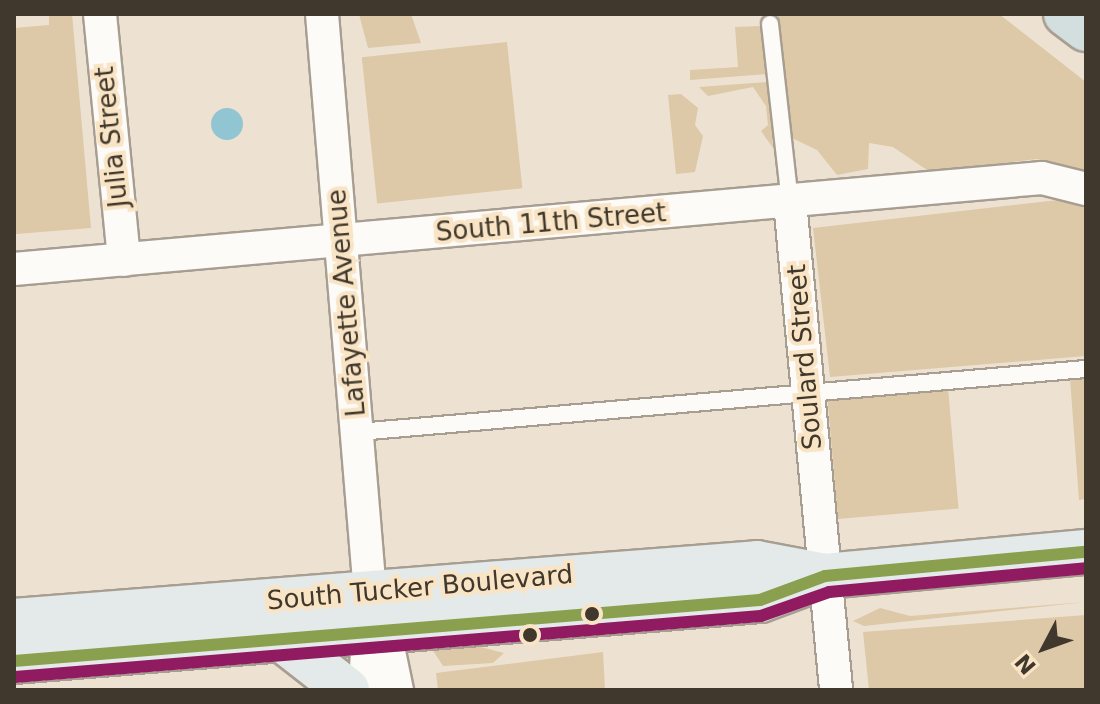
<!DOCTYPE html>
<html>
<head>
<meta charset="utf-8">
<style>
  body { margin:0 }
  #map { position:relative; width:1100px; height:704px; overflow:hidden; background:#ede2d1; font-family:"DejaVu Sans",sans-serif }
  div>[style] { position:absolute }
  .green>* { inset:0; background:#ddc8a8; transform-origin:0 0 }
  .water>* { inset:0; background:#92c5d2 }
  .round { border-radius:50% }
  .roads { filter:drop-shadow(2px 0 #a79e91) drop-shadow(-2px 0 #a79e91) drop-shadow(0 2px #a79e91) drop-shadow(0 -2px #a79e91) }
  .lane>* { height:16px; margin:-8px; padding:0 8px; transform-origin:8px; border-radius:8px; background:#fcfbf8 }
  .street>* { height:32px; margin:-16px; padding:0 16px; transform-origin:16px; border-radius:16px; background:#fcfbf8 }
  .primary>* { height:44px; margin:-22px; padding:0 22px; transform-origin:22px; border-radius:22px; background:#e4eae9 }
  .highway>* { height:44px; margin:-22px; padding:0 22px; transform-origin:22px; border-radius:22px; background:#d3dedf }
  .bus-1>* { height:12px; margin:-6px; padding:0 6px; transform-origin:6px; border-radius:6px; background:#8aa04f }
  .bus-2>* { height:12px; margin:-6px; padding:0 6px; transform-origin:6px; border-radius:6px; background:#901b61 }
  .dots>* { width:22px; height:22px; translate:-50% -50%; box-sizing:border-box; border:4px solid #f9e4c5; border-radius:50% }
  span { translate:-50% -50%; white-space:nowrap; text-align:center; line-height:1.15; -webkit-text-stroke:8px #f9e4c5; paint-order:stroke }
  .street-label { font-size:26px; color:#40382c }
  .frame { position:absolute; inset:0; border:16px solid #40382c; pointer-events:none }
  .north { position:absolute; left:1004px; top:608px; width:80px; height:80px; -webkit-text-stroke:6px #f9e4c5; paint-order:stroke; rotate:229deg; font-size:22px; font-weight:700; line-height:32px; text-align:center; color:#40382c }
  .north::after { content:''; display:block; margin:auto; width:28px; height:36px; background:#40382c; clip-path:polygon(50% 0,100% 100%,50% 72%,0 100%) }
</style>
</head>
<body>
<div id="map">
  <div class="green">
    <div style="clip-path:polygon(49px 14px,72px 14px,91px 228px,16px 234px,14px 28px,49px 25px)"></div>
    <div style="clip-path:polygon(359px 14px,411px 14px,421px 43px,368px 48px)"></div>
    <div style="clip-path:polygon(778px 14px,999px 14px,1086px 82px,1086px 174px,1037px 159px,930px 172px,893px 147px,869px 143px,868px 169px,837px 175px,817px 150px,792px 138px)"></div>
    <div style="clip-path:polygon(761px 26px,767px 74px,690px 80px,690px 70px,738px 67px,735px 27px)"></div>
    <div style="left:507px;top:42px;width:147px;height:146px;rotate:84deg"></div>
    <div style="clip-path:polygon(768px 82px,773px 148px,761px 131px,768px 125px,766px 106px,753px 87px,708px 96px,699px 87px)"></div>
    <div style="clip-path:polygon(681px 94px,698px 108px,695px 125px,703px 136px,695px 172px,676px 174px,668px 95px)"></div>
    <div style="clip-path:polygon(1067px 199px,1086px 205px,1086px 356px,830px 377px,813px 228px)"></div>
    <div style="clip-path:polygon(1086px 377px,1086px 499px,1079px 500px,1070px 378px)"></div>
    <div style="left:948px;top:388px;width:121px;height:121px;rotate:85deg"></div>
    <div style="clip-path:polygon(1086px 602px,864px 626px,853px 621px,880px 608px,910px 616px)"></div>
    <div style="clip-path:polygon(1086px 615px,1086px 690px,869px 690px,863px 632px)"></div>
    <div style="clip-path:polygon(469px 644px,504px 653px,493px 663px,443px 666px,432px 649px)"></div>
    <div style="clip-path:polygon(603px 652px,605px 690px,438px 690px,436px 673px)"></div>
  </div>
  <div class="water">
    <div class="round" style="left:211px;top:108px;width:32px;height:32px"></div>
  </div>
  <div class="roads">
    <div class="lane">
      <div style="left:770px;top:24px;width:179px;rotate:83.6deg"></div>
      <div style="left:358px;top:432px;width:731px;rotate:-4.95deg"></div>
    </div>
    <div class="street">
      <div style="left:100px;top:14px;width:247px;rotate:84.4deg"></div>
      <div style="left:322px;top:14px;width:581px;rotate:85.26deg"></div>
      <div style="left:370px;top:593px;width:97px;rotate:93deg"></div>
      <div style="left:790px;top:202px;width:490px;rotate:84.6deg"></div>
      <div style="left:14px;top:269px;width:1032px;rotate:-5.06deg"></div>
      <div style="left:1042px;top:178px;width:45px;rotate:14deg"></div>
      <div style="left:381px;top:613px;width:79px;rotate:78.3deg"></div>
    </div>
    <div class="primary">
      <div style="left:14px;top:621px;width:745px;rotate:-4.46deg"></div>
      <div style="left:757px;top:563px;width:69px;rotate:10.8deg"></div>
      <div style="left:288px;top:644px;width:75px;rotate:37.9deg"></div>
      <div style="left:14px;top:661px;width:748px;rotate:-4.67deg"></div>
      <div style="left:760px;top:600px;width:69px;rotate:-20.3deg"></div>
      <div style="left:825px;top:576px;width:262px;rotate:-5.3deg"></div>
    </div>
    <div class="highway">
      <div style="left:1066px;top:14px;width:25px;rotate:37deg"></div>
    </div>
  </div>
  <div class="bus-1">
    <div style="left:14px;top:661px;width:748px;rotate:-4.67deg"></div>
    <div style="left:760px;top:600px;width:69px;rotate:-20.3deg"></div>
    <div style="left:825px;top:576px;width:262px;rotate:-5.3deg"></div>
  </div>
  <div class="bus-2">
    <div style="left:15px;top:677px;width:748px;rotate:-4.67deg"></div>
    <div style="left:761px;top:616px;width:72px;rotate:-19.4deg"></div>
    <div style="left:829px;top:592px;width:258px;rotate:-5.3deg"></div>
  </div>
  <div class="dots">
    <div style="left:592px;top:614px;background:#40382c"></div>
    <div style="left:530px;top:635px;background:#40382c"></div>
  </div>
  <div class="street-label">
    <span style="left:112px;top:137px;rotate:-96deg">Julia Street</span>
    <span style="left:551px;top:223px;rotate:-5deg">South 11th Street</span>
    <span style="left:347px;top:303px;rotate:-95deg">Lafayette Avenue</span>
    <span style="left:805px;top:357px;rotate:-95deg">Soulard Street</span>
    <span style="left:420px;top:588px;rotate:-5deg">South Tucker Boulevard</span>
  </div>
  <div class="frame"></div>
  <div class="north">N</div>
</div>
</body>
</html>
